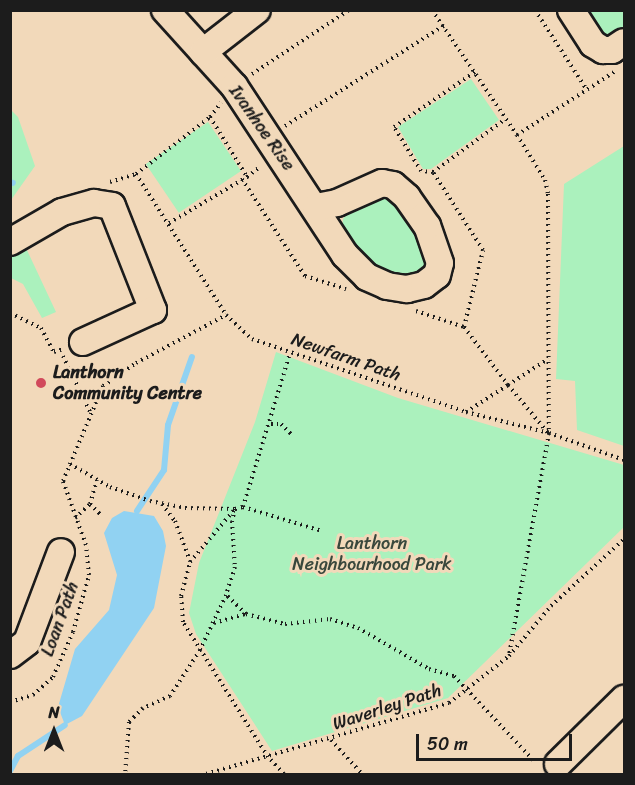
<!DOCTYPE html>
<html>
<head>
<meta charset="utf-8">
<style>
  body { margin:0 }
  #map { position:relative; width:635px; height:785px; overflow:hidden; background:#f2d9ba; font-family:Sriracha,sans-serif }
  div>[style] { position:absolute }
  .green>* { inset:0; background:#abf1bd; transform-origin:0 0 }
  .water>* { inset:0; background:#91d2f2 }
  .stream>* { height:6px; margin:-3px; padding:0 3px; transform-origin:3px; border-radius:3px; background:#91d2f2 }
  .path>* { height:4px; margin-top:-2px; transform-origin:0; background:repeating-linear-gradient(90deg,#1c1c1c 0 1.5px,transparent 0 6px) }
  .roads { filter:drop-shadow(2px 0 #1c1c1c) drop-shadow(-2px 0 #1c1c1c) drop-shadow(0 2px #1c1c1c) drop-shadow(0 -2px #1c1c1c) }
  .minor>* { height:26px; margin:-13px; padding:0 13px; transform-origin:13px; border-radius:13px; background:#f2d9ba }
  .dots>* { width:16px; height:16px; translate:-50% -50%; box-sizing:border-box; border:3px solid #f2d9ba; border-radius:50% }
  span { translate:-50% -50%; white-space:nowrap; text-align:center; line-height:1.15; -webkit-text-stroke:6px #f2d9ba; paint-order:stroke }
  .street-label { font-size:18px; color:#1c1c1c }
  .poi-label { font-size:18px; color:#1c1c1c; font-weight:700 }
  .left { translate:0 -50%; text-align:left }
  .park-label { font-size:18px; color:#39473c }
  .frame { position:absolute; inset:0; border:12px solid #1c1c1c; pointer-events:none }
  .north { position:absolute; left:24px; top:701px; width:60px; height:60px; -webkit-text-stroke:4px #f2d9ba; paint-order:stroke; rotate:0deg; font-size:16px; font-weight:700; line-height:24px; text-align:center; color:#1c1c1c }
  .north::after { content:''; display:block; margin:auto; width:21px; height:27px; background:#1c1c1c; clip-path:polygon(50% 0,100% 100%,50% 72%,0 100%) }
  .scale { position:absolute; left:416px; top:734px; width:156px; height:27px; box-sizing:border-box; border:3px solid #1c1c1c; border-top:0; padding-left:8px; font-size:18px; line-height:21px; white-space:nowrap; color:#1c1c1c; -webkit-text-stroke:4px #f2d9ba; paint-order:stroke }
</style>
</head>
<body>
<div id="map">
  <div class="green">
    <div style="clip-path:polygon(580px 11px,624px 11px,624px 30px,610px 37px,601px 36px)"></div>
    <div style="clip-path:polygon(471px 79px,499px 120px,431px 169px,423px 169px,398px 127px)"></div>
    <div style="clip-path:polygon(11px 110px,18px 117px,35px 166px,11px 200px)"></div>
    <div style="left:208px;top:122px;width:59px;height:75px;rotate:56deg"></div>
    <div style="clip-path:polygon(624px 146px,624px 446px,577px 430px,575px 381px,556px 379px,564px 184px)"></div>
    <div style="clip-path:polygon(389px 192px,432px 253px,425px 271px,396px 279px,365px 265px,342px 229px,343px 219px,349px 211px)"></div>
    <div style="clip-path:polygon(26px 248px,56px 312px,42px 318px,23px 284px,11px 278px,11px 255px)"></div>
    <div style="clip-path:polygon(276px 352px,398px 398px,624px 465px,624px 527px,448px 698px,272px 751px,196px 634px,189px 613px,199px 563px,255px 422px)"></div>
  </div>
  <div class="water">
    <div style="clip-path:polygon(124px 511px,154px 516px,163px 531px,166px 546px,154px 608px,82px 716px,65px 725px,58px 707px,75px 649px,109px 610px,117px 575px,104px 533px,112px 518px)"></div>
  </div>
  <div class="stream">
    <div style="left:10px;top:182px;width:3px;rotate:18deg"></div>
    <div style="left:137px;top:511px;width:49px;rotate:-56.6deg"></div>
    <div style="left:164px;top:470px;width:45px;rotate:-84.9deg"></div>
    <div style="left:168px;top:425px;width:72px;rotate:-70.6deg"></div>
    <div style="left:10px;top:771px;width:17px;rotate:-62deg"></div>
    <div style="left:18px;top:756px;width:56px;rotate:-33.4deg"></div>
  </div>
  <div class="path">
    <div style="left:432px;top:10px;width:151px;rotate:55.8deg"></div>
    <div style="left:517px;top:135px;width:53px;rotate:58.1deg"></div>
    <div style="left:545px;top:180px;width:14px;rotate:78deg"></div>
    <div style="left:548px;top:194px;width:239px;rotate:89.8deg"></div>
    <div style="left:549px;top:433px;width:227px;rotate:100.2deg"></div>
    <div style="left:535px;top:10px;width:95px;rotate:57deg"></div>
    <div style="left:252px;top:74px;width:116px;rotate:-33.4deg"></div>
    <div style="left:210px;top:117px;width:18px;rotate:-52deg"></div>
    <div style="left:285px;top:126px;width:189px;rotate:-32.3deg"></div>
    <div style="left:517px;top:135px;width:116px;rotate:-33deg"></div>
    <div style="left:433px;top:172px;width:88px;rotate:-36.2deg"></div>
    <div style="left:136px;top:174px;width:167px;rotate:57.4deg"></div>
    <div style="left:226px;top:315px;width:35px;rotate:43deg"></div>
    <div style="left:252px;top:339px;width:226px;rotate:18.8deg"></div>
    <div style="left:466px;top:412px;width:86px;rotate:14.2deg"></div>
    <div style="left:549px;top:433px;width:80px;rotate:19.8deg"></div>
    <div style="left:242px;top:179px;width:116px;rotate:57deg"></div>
    <div style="left:305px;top:276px;width:43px;rotate:17.6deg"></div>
    <div style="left:110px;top:182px;width:27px;rotate:-17deg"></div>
    <div style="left:136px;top:174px;width:93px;rotate:-37.6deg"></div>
    <div style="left:210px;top:117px;width:70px;rotate:58.3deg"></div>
    <div style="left:247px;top:177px;width:16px;rotate:-38deg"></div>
    <div style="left:169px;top:223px;width:91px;rotate:-30.5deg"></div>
    <div style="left:416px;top:311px;width:51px;rotate:18.4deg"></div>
    <div style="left:464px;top:327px;width:73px;rotate:52.8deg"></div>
    <div style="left:508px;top:385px;width:48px;rotate:-33deg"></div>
    <div style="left:10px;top:313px;width:34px;rotate:26deg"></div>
    <div style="left:41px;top:328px;width:27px;rotate:62deg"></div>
    <div style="left:54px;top:352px;width:9px;rotate:-18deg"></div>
    <div style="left:464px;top:327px;width:79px;rotate:-76.1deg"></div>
    <div style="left:483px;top:250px;width:93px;rotate:-122.7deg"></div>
    <div style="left:433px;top:172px;width:12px;rotate:-175deg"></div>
    <div style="left:421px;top:171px;width:52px;rotate:-121.5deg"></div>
    <div style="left:394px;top:127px;width:98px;rotate:-34.2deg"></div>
    <div style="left:63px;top:356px;width:64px;rotate:64.2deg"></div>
    <div style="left:466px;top:412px;width:50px;rotate:-32.7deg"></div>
    <div style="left:508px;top:385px;width:62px;rotate:50.2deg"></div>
    <div style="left:271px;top:424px;width:10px"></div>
    <div style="left:281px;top:424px;width:14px;rotate:45deg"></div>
    <div style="left:70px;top:464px;width:46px;rotate:29.9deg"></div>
    <div style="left:110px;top:487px;width:42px;rotate:19.3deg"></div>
    <div style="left:150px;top:501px;width:36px;rotate:11deg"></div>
    <div style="left:185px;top:508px;width:50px;rotate:1.1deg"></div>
    <div style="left:235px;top:509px;width:12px;rotate:104deg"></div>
    <div style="left:232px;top:521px;width:46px;rotate:86.3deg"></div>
    <div style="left:235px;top:567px;width:29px;rotate:108deg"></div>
    <div style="left:226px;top:595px;width:61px;rotate:115.3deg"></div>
    <div style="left:200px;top:650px;width:55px;rotate:123.1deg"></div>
    <div style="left:170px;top:696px;width:30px;rotate:156deg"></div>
    <div style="left:143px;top:708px;width:20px;rotate:135deg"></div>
    <div style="left:129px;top:722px;width:52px;rotate:94.4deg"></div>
    <div style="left:90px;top:504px;width:16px;rotate:45deg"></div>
    <div style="left:162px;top:504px;width:21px;rotate:53deg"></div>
    <div style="left:175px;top:521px;width:43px;rotate:69.4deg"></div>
    <div style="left:243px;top:507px;width:83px;rotate:16.9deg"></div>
    <div style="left:75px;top:518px;width:21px;rotate:-43deg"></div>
    <div style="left:90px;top:504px;width:25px;rotate:-74deg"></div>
    <div style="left:246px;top:614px;width:40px;rotate:14.4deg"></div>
    <div style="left:285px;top:624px;width:45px;rotate:-6.3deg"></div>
    <div style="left:330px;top:619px;width:29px;rotate:18deg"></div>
    <div style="left:358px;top:628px;width:82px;rotate:30deg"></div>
    <div style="left:429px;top:669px;width:26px;rotate:16deg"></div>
    <div style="left:454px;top:676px;width:118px;rotate:46.7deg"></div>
    <div style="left:214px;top:623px;width:33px;rotate:-16deg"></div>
    <div style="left:246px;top:614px;width:28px;rotate:-136deg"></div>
    <div style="left:10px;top:702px;width:24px;rotate:-17deg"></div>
    <div style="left:33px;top:695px;width:27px;rotate:-42deg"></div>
    <div style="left:53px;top:677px;width:49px;rotate:-66deg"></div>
    <div style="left:73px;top:632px;width:59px;rotate:-74.3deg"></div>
    <div style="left:89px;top:575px;width:30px;rotate:-96deg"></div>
    <div style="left:86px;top:545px;width:68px;rotate:-109.8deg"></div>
    <div style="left:63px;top:481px;width:103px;rotate:-67.2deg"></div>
    <div style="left:103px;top:386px;width:40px;rotate:-34.9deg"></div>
    <div style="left:136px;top:363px;width:102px;rotate:-28.1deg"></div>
    <div style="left:331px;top:740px;width:46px;rotate:47.6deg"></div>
    <div style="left:206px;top:774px;width:253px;rotate:-16.3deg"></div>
    <div style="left:449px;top:703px;width:76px;rotate:-38.1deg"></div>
    <div style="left:509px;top:656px;width:65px;rotate:-50deg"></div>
    <div style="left:551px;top:606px;width:99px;rotate:-42.5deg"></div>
    <div style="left:284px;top:774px;width:23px;rotate:-133deg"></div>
    <div style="left:268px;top:757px;width:160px;rotate:-122.2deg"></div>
    <div style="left:183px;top:622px;width:26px;rotate:-94deg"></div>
    <div style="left:181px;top:596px;width:35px;rotate:-75deg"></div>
    <div style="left:190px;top:562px;width:70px;rotate:-49.7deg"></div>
    <div style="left:235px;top:509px;width:8px;rotate:-14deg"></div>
    <div style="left:243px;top:507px;width:161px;rotate:-73deg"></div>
  </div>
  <div class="roads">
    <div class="minor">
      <div style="left:165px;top:10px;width:103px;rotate:47.8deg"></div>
      <div style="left:234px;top:86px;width:202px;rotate:56.7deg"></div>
      <div style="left:345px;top:255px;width:31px;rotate:45deg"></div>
      <div style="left:367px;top:277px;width:22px;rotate:24deg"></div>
      <div style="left:387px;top:286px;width:20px;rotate:9deg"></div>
      <div style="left:407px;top:289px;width:17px;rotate:-13deg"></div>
      <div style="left:424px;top:285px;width:16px;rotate:-38deg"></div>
      <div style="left:437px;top:275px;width:12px;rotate:-76deg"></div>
      <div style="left:440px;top:263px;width:39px;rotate:-109deg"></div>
      <div style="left:427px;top:226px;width:35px;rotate:-125deg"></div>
      <div style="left:407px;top:197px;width:18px;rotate:-139deg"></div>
      <div style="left:393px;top:185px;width:11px;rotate:-170deg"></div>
      <div style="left:382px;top:183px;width:49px;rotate:156deg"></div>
      <div style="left:337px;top:203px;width:21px;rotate:169deg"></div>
      <div style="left:571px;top:10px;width:40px;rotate:57.1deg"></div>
      <div style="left:593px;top:44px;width:12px;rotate:31deg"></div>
      <div style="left:603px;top:50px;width:9px"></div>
      <div style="left:612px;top:50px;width:14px;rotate:-34deg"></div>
      <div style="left:203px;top:52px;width:68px;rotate:-37.9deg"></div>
      <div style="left:10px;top:242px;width:60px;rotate:-30deg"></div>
      <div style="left:62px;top:212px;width:33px;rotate:-16deg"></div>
      <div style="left:94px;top:203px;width:18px;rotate:9deg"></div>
      <div style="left:112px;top:206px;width:112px;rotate:68.5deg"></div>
      <div style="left:153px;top:310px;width:77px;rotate:155.4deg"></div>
      <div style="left:10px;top:655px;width:21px;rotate:-37deg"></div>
      <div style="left:27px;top:642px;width:96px;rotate:-69.3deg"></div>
      <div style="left:558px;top:764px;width:93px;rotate:-44.6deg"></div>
    </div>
  </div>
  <div class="dots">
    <div style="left:41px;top:383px;background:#d1495b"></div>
  </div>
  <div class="street-label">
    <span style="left:262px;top:128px;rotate:55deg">Ivanhoe Rise</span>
    <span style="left:346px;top:357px;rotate:19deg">Newfarm Path</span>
    <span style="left:60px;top:619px;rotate:-70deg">Loan Path</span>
    <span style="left:387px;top:707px;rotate:-18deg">Waverley Path</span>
  </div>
  <div class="poi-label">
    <span class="left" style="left:53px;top:383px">Lanthorn<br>Community Centre</span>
  </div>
  <div class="park-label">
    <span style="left:372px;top:554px">Lanthorn<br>Neighbourhood Park</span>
  </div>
  <div class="frame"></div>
  <div class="north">N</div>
  <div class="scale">50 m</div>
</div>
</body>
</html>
